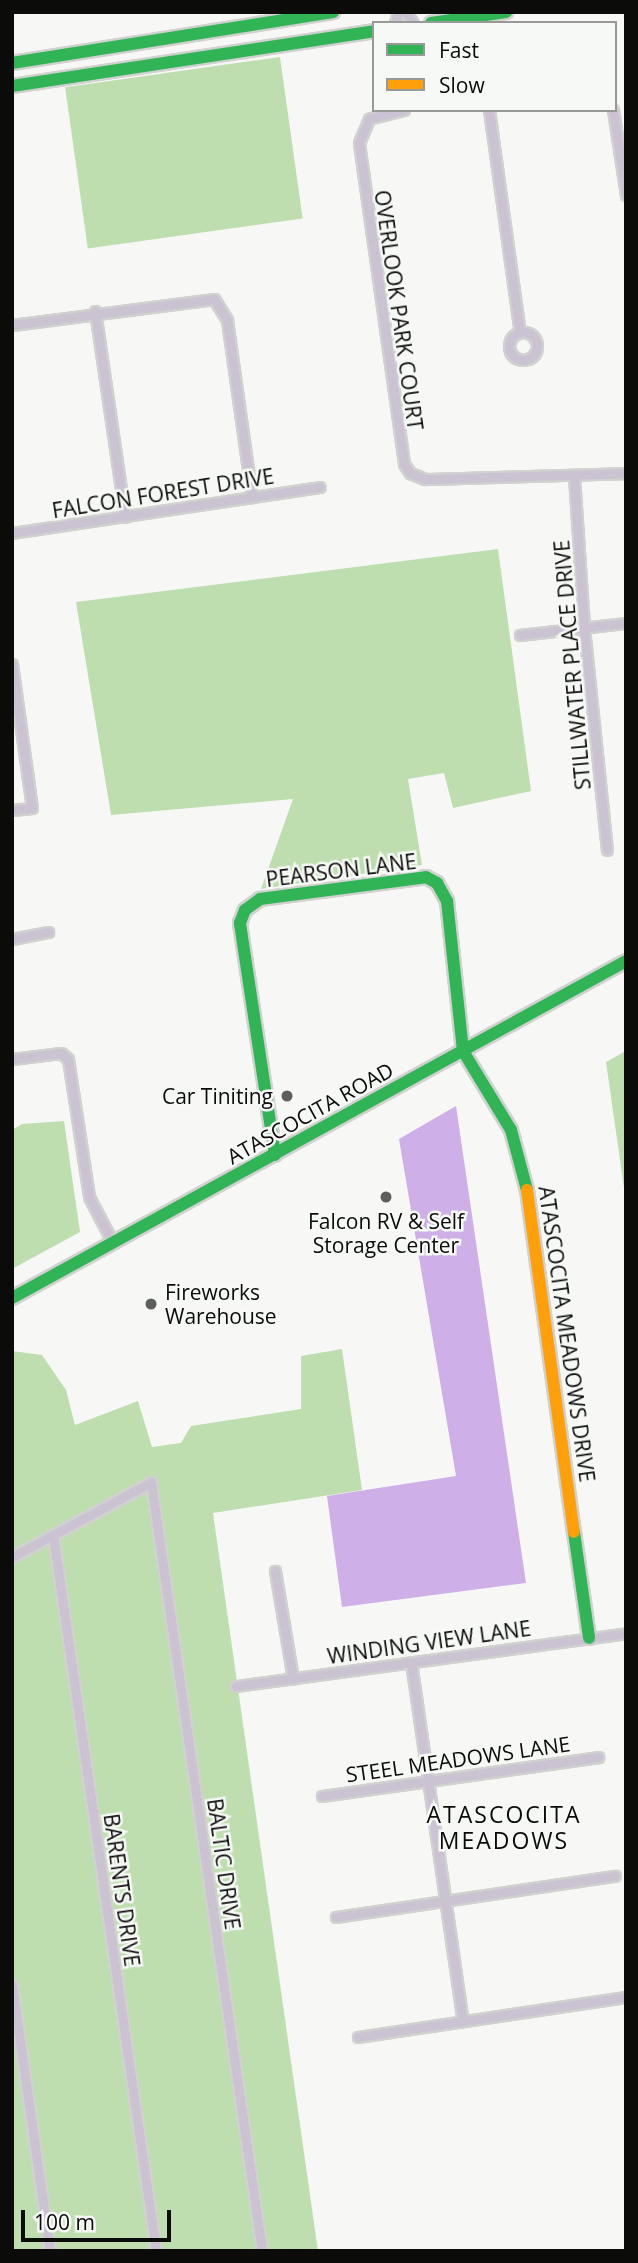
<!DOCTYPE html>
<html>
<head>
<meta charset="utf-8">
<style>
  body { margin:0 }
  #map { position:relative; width:638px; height:2263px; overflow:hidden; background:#f7f8f6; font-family:"Open Sans",sans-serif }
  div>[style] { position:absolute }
  .forest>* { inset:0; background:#bfdeb0; transform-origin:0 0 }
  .water>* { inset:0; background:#ceafe7 }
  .roads { filter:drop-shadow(2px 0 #d1d2d0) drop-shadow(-2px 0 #d1d2d0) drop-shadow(0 2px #d1d2d0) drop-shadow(0 -2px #d1d2d0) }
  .street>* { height:9px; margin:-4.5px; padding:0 4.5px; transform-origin:4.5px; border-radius:4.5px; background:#cbc2d2 }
  .street>.ring { margin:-4.5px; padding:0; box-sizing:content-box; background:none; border:9px solid #cbc2d2; border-radius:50% }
  .fast>* { height:12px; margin:-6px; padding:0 6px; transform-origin:6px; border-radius:6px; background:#30b455 }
  .slow>* { height:12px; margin:-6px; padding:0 6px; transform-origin:6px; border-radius:6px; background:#ff9f0a }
  .dots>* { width:19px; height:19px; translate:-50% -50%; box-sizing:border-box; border:4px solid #f6f9f5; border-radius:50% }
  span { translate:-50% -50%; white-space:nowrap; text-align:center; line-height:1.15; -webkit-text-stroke:5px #f6f9f5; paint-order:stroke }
  .street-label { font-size:21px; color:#0b0b0a }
  .poi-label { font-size:21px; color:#0b0b0a }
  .right { translate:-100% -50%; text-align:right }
  .left { translate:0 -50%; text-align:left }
  .neighbourhood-label { font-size:23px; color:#0b0b0a; letter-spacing:2px }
  .frame { position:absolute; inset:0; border:14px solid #0b0b0a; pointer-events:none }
  .legend { position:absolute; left:372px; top:21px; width:245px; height:91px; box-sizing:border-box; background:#f6f9f5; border:2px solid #989a97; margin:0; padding:9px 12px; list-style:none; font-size:21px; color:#0b0b0a }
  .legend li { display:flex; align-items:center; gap:14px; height:35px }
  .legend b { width:35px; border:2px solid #989a97 }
  .scale { position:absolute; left:21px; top:2210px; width:150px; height:32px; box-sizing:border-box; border:4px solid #0b0b0a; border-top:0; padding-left:9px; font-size:21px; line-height:24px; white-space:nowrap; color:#0b0b0a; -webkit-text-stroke:5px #f6f9f5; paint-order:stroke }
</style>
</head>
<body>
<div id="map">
  <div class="forest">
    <div style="left:280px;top:57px;width:163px;height:217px;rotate:82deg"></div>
    <div style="clip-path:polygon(498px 549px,531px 791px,453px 808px,444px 773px,408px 779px,422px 865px,261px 889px,293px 799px,111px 815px,76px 602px)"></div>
    <div style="clip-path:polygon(626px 1051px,626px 1202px,606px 1062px)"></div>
    <div style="clip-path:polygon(64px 1121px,80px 1232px,12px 1269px,12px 1130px,22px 1124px)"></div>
    <div style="clip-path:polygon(342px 1349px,362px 1490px,213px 1513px,318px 2251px,12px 2251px,12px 1351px,42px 1355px,66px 1390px,75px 1425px,138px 1401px,152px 1447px,181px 1443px,191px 1426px,301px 1409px,301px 1356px)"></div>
  </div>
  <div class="water">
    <div style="clip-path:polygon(456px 1106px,526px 1583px,342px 1607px,327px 1496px,456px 1476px,399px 1139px)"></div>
  </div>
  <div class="roads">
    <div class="street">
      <div style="left:406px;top:12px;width:13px;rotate:58deg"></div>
      <div style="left:395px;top:23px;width:11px;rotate:-75deg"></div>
      <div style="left:404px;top:110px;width:36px;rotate:166deg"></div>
      <div style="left:369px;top:119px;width:26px;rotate:113deg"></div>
      <div style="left:359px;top:143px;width:324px;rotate:82deg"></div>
      <div style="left:404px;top:464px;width:11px;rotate:56deg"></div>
      <div style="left:410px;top:473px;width:16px;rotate:22deg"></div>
      <div style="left:425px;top:479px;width:201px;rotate:-1.7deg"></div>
      <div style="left:489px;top:110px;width:224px;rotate:82.1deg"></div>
      <div style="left:613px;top:110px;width:86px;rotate:81.3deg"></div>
      <div style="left:95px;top:311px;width:208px;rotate:81.7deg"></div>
      <div style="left:12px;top:325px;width:204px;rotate:-7.3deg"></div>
      <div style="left:214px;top:299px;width:25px;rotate:58deg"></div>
      <div style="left:227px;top:320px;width:179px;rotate:82deg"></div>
      <div class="ring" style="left:509px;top:332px;width:19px;height:19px"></div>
      <div style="left:574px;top:476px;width:152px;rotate:86.2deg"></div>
      <div style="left:584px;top:628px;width:223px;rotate:84.1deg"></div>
      <div style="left:12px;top:533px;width:311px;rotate:-8.5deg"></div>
      <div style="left:520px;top:635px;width:107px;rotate:-6.5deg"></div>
      <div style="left:12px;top:664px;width:145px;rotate:82.1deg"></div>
      <div style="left:32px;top:808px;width:20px;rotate:174deg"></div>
      <div style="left:12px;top:939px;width:37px;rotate:-11deg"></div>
      <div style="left:12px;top:1059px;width:49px;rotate:-7deg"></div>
      <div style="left:61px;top:1053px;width:9px;rotate:41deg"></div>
      <div style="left:68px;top:1059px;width:140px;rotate:81.3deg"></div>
      <div style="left:89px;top:1197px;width:52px;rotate:62.4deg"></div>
      <div style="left:53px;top:1535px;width:723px;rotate:81.81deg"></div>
      <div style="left:12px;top:1557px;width:158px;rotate:-28.3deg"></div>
      <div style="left:151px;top:1482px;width:777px;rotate:81.79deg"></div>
      <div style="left:275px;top:1571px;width:109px;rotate:80.5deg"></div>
      <div style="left:411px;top:1662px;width:363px;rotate:81.8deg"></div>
      <div style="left:236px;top:1686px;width:394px;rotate:-7.7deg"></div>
      <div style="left:322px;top:1796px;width:279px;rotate:-8deg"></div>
      <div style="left:336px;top:1917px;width:282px;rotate:-8.4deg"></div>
      <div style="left:12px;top:1985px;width:269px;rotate:81.9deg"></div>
      <div style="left:358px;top:2037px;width:271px;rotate:-8.5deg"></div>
    </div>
    <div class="fast">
      <div style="left:431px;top:23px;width:76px;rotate:-8.3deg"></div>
      <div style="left:12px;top:63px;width:325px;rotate:-9deg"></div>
      <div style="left:12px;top:86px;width:366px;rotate:-8.6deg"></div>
      <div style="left:275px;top:1155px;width:235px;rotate:-98.6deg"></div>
      <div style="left:240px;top:923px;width:14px;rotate:-69deg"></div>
      <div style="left:245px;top:910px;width:19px;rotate:-36deg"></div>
      <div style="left:260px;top:899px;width:167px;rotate:-7.5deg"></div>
      <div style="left:426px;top:877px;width:13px;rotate:29deg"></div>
      <div style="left:437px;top:883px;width:21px;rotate:61deg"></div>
      <div style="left:447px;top:901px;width:151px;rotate:83.9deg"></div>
      <div style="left:463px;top:1051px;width:92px;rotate:58.7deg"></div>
      <div style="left:511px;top:1130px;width:62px;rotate:75.1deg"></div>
      <div style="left:12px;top:1298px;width:700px;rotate:-28.76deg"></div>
      <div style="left:574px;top:1532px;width:107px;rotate:81.9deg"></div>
    </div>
    <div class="slow">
      <div style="left:527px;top:1190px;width:345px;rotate:82.2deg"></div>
    </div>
  </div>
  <div class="dots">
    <div style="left:287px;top:1096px;background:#5e5e5d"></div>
    <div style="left:386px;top:1197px;background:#5e5e5d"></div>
    <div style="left:151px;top:1304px;background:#5e5e5d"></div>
  </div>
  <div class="street-label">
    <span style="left:399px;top:310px;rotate:82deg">OVERLOOK PARK COURT</span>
    <span style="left:163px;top:493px;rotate:-9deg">FALCON FOREST DRIVE</span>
    <span style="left:572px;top:665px;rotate:-95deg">STILLWATER PLACE DRIVE</span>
    <span style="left:341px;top:870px;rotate:-7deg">PEARSON LANE</span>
    <span style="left:310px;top:1113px;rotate:-29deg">ATASCOCITA ROAD</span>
    <span style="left:567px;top:1334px;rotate:82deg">ATASCOCITA MEADOWS DRIVE</span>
    <span style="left:429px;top:1642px;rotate:-8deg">WINDING VIEW LANE</span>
    <span style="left:458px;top:1759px;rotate:-8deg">STEEL MEADOWS LANE</span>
    <span style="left:224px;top:1864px;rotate:82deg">BALTIC DRIVE</span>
    <span style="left:122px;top:1890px;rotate:82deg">BARENTS DRIVE</span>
  </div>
  <div class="poi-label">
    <span class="right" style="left:273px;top:1096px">Car Tiniting</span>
    <span style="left:386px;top:1233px">Falcon RV &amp; Self<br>Storage Center</span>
    <span class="left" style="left:165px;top:1304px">Fireworks<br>Warehouse</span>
  </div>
  <div class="neighbourhood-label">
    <span style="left:504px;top:1827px">ATASCOCITA<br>MEADOWS</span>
  </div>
  <div class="frame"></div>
  <ul class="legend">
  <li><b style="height:9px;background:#30b455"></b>Fast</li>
  <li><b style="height:9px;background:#ff9f0a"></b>Slow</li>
  </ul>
  <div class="scale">100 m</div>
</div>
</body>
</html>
